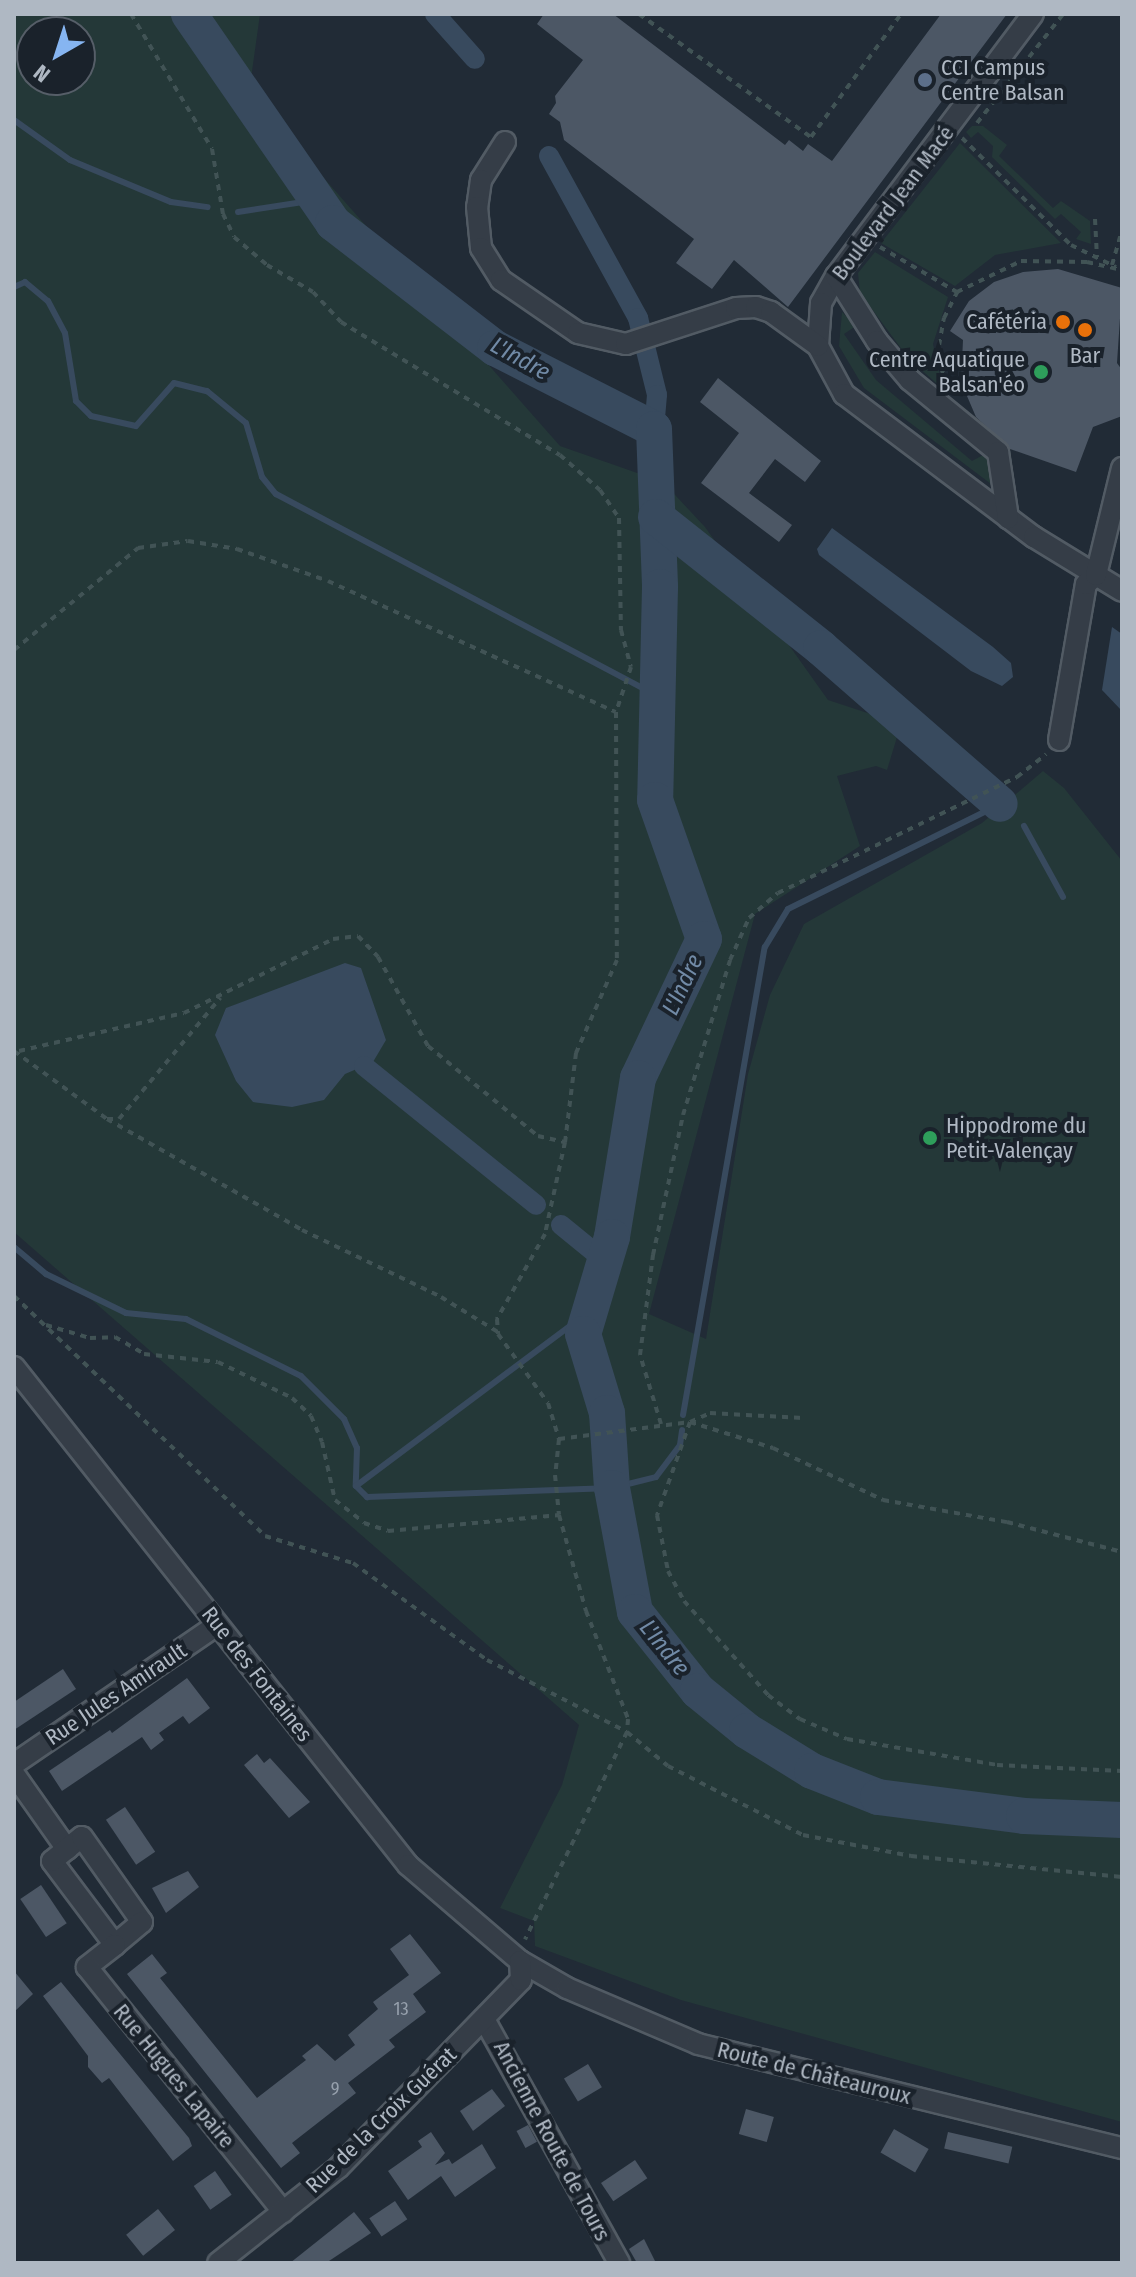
<!DOCTYPE html>
<html>
<head>
<meta charset="utf-8">
<style>
  body { margin:0 }
  #map { position:relative; width:1136px; height:2277px; overflow:hidden; background:#212b36; font-family:"Fira Sans Condensed",sans-serif }
  div>[style] { position:absolute }
  .green>* { inset:0; background:#243838 }
  .water>* { inset:0; background:#384a5e }
  .stream>* { height:6px; margin:-3px; padding:0 3px; transform-origin:3px; border-radius:3px; background:#384a5e }
  .canal>* { height:20px; margin:-10px; padding:0 10px; transform-origin:10px; border-radius:10px; background:#384a5e }
  .river>* { height:36px; margin:-18px; padding:0 18px; transform-origin:18px; border-radius:18px; background:#384a5e }
  .building>* { inset:0; background:#4c5765; transform-origin:0 0 }
  .path>* { height:4px; margin-top:-2px; transform-origin:0; background:repeating-linear-gradient(90deg,#415355 0 6px,transparent 0 12px) }
  .roads { filter:drop-shadow(2px 0 #525b64) drop-shadow(-2px 0 #525b64) drop-shadow(0 2px #525b64) drop-shadow(0 -2px #525b64) }
  .minor>* { height:20px; margin:-10px; padding:0 10px; transform-origin:10px; border-radius:10px; background:#353d47 }
  .dots>* { width:22px; height:22px; translate:-50% -50%; box-sizing:border-box; border:4px solid #1a222b; border-radius:50% }
  span { translate:-50% -50%; white-space:nowrap; text-align:center; line-height:1.15; -webkit-text-stroke:8px #1a222b; paint-order:stroke }
  .number-label { font-size:18px; color:#96a0ac }
  .number-label span { -webkit-text-stroke-width:0 }
  .poi-label { font-size:22px; color:#afb8c3 }
  .left { translate:0 -50%; text-align:left }
  .right { translate:-100% -50%; text-align:right }
  .street-label { font-size:22px; color:#afb8c3 }
  .water-label { font-size:24px; color:#718aa6; font-style:italic }
  .frame { position:absolute; inset:0; border:16px solid #afb8c3; pointer-events:none }
  .north { position:absolute; left:16px; top:16px; width:80px; height:80px; box-sizing:border-box; background:#1a222b; border:2px solid #565e68; border-radius:50%; rotate:219deg; font-size:22px; font-weight:700; line-height:32px; text-align:center; color:#afb8c3 }
  .north::after { content:''; display:block; margin:auto; width:28px; height:36px; background:#86b5f1; clip-path:polygon(50% 0,100% 100%,50% 72%,0 100%) }
</style>
</head>
<body>
<div id="map">
  <div class="green">
    <div style="clip-path:polygon(evenodd,14px 14px,260px 14px,249px 93px,560px 446px,663px 482px,705px 527px,828px 700px,901px 724px,887px 770px,876px 766px,837px 776px,860px 846px,755px 914px,649px 1314px,706px 1339px,748px 1074px,770px 995px,804px 924px,982px 823px,1043px 771px,1064px 788px,1122px 861px,1122px 2122px,681px 2000px,535px 1946px,534px 1921px,500px 1908px,562px 1785px,579px 1725px,14px 1232px,14px 14px,32px 32px,80px 32px,80px 80px,32px 80px,32px 32px)"></div>
    <div style="clip-path:polygon(972px 126px,983px 126px,1007px 145px,999px 156px,1053px 208px,1061px 201px,1090px 221px,1091px 244px,1076px 239px,1081px 232px,1061px 214px,1055px 219px,992px 157px,993px 146px,978px 132px,971px 138px,966px 132px)"></div>
    <div style="clip-path:polygon(960px 143px,1061px 243px,995px 255px,955px 286px,881px 243px)"></div>
    <div style="clip-path:polygon(875px 252px,948px 297px,933px 344px,943px 389px,909px 359px,860px 293px,858px 273px)"></div>
    <div style="clip-path:polygon(842px 312px,856px 326px,844px 334px,876px 380px,972px 461px,985px 454px,993px 460px,995px 487px,864px 388px,839px 346px)"></div>
  </div>
  <div class="water">
    <div style="clip-path:polygon(832px 528px,993px 647px,1011px 663px,1013px 677px,1002px 686px,971px 671px,819px 555px,817px 549px)"></div>
    <div style="clip-path:polygon(1112px 627px,1122px 634px,1122px 711px,1102px 690px)"></div>
    <div style="clip-path:polygon(345px 963px,361px 968px,386px 1040px,373px 1062px,345px 1074px,324px 1100px,292px 1107px,253px 1102px,236px 1081px,215px 1035px,226px 1008px)"></div>
  </div>
  <div class="stream">
    <div style="left:14px;top:120px;width:69px;rotate:35.5deg"></div>
    <div style="left:70px;top:160px;width:109px;rotate:22.6deg"></div>
    <div style="left:171px;top:202px;width:37px;rotate:8deg"></div>
    <div style="left:238px;top:212px;width:79px;rotate:-8.7deg"></div>
    <div style="left:14px;top:287px;width:12px;rotate:-24deg"></div>
    <div style="left:25px;top:282px;width:30px;rotate:40deg"></div>
    <div style="left:48px;top:301px;width:36px;rotate:62deg"></div>
    <div style="left:65px;top:333px;width:69px;rotate:80.8deg"></div>
    <div style="left:76px;top:401px;width:21px;rotate:45deg"></div>
    <div style="left:91px;top:416px;width:46px;rotate:12.5deg"></div>
    <div style="left:136px;top:426px;width:57px;rotate:-48.5deg"></div>
    <div style="left:174px;top:383px;width:34px;rotate:14deg"></div>
    <div style="left:207px;top:391px;width:50px;rotate:39.4deg"></div>
    <div style="left:246px;top:423px;width:56px;rotate:73.5deg"></div>
    <div style="left:262px;top:477px;width:22px;rotate:51deg"></div>
    <div style="left:276px;top:494px;width:431px;rotate:27.9deg"></div>
    <div style="left:1024px;top:826px;width:81px;rotate:61.2deg"></div>
    <div style="left:14px;top:1247px;width:42px;rotate:40.2deg"></div>
    <div style="left:46px;top:1274px;width:89px;rotate:26deg"></div>
    <div style="left:126px;top:1313px;width:60px;rotate:5.7deg"></div>
    <div style="left:186px;top:1319px;width:128px;rotate:26.4deg"></div>
    <div style="left:301px;top:1376px;width:61px;rotate:45deg"></div>
    <div style="left:344px;top:1419px;width:32px;rotate:66deg"></div>
    <div style="left:357px;top:1448px;width:38px;rotate:92deg"></div>
    <div style="left:356px;top:1486px;width:16px;rotate:45deg"></div>
    <div style="left:367px;top:1497px;width:245px;rotate:-2.1deg"></div>
    <div style="left:612px;top:1488px;width:45px;rotate:-14deg"></div>
    <div style="left:656px;top:1477px;width:40px;rotate:-53deg"></div>
    <div style="left:680px;top:1445px;width:15px;rotate:-82deg"></div>
    <div style="left:683px;top:1415px;width:475px;rotate:-80.1deg"></div>
    <div style="left:765px;top:947px;width:44px;rotate:-58.8deg"></div>
    <div style="left:788px;top:909px;width:237px;rotate:-26.3deg"></div>
    <div style="left:356px;top:1486px;width:292px;rotate:-36.8deg"></div>
  </div>
  <div class="canal">
    <div style="left:435px;top:14px;width:60px;rotate:48.4deg"></div>
    <div style="left:549px;top:156px;width:185px;rotate:61.2deg"></div>
    <div style="left:638px;top:318px;width:79px;rotate:76.1deg"></div>
    <div style="left:657px;top:395px;width:34px;rotate:95deg"></div>
    <div style="left:364px;top:1066px;width:221px;rotate:38.9deg"></div>
    <div style="left:561px;top:1225px;width:57px;rotate:39.3deg"></div>
  </div>
  <div class="river">
    <div style="left:189px;top:14px;width:254px;rotate:55.4deg"></div>
    <div style="left:333px;top:223px;width:205px;rotate:37.7deg"></div>
    <div style="left:495px;top:348px;width:178px;rotate:27deg"></div>
    <div style="left:654px;top:429px;width:158px;rotate:87.8deg"></div>
    <div style="left:660px;top:587px;width:213px;rotate:91.3deg"></div>
    <div style="left:655px;top:800px;width:147px;rotate:70.6deg"></div>
    <div style="left:704px;top:939px;width:154px;rotate:115.4deg"></div>
    <div style="left:638px;top:1078px;width:161px;rotate:99.3deg"></div>
    <div style="left:612px;top:1237px;width:101px;rotate:106.6deg"></div>
    <div style="left:583px;top:1334px;width:83px;rotate:73.1deg"></div>
    <div style="left:607px;top:1413px;width:75px;rotate:86.2deg"></div>
    <div style="left:612px;top:1488px;width:126px;rotate:79.5deg"></div>
    <div style="left:635px;top:1612px;width:101px;rotate:51.4deg"></div>
    <div style="left:698px;top:1691px;width:63px;rotate:39.2deg"></div>
    <div style="left:747px;top:1731px;width:76px;rotate:31.6deg"></div>
    <div style="left:812px;top:1771px;width:71px;rotate:21.5deg"></div>
    <div style="left:878px;top:1797px;width:147px;rotate:7.4deg"></div>
    <div style="left:1024px;top:1816px;width:98px;rotate:2.3deg"></div>
    <div style="left:656px;top:517px;width:211px;rotate:38.4deg"></div>
    <div style="left:821px;top:648px;width:237px;rotate:41.1deg"></div>
  </div>
  <div class="building">
    <div style="clip-path:polygon(544px 14px,613px 14px,785px 145px,789px 140px,803px 151px,808px 144px,832px 161px,941px 14px,1007px 14px,788px 307px,734px 260px,712px 289px,676px 263px,694px 239px,564px 140px,560px 122px,549px 114px,556px 103px,555px 96px,583px 60px,537px 24px)"></div>
    <div style="clip-path:polygon(1058px 269px,1122px 288px,1117px 363px,1122px 370px,1122px 416px,1093px 427px,1076px 472px,1010px 449px,976px 417px,961px 382px,963px 340px,950px 331px,969px 301px,994px 282px,1023px 272px)"></div>
    <div style="clip-path:polygon(718px 378px,821px 461px,805px 482px,775px 459px,749px 493px,792px 525px,779px 542px,701px 483px,739px 433px,700px 402px)"></div>
    <div style="clip-path:polygon(63px 1669px,76px 1689px,14px 1730px,14px 1702px)"></div>
    <div style="clip-path:polygon(187px 1678px,210px 1708px,189px 1724px,183px 1716px,159px 1733px,164px 1740px,151px 1750px,142px 1737px,62px 1791px,49px 1771px,110px 1730px,112px 1733px)"></div>
    <div style="clip-path:polygon(257px 1754px,264px 1763px,270px 1758px,310px 1802px,289px 1818px,244px 1765px)"></div>
    <div style="left:125px;top:1807px;width:54px;height:23px;rotate:56deg"></div>
    <div style="clip-path:polygon(188px 1871px,199px 1887px,166px 1913px,152px 1888px)"></div>
    <div style="left:41px;top:1885px;width:46px;height:25px;rotate:56deg"></div>
    <div style="clip-path:polygon(410px 1934px,441px 1973px,413px 1994px,426px 2012px,389px 2040px,395px 2047px,348px 2083px,356px 2093px,292px 2143px,300px 2153px,281px 2168px,127px 1974px,152px 1954px,167px 1973px,160px 1978px,257px 2098px,306px 2060px,302px 2056px,317px 2044px,335px 2061px,355px 2045px,348px 2035px,378px 2009px,373px 2002px,409px 1975px,390px 1949px)"></div>
    <div style="clip-path:polygon(14px 1971px,33px 1994px,14px 2012px)"></div>
    <div style="clip-path:polygon(61px 1982px,189px 2138px,192px 2146px,173px 2161px,109px 2078px,102px 2083px,88px 2067px,88px 2056px,43px 1996px)"></div>
    <div style="left:588px;top:2064px;width:27px;height:28px;rotate:59deg"></div>
    <div style="clip-path:polygon(492px 2089px,505px 2106px,473px 2131px,460px 2111px)"></div>
    <div style="left:746px;top:2109px;width:29px;height:26px;rotate:16deg"></div>
    <div style="left:528px;top:2125px;width:19px;height:13px;rotate:62deg"></div>
    <div style="left:894px;top:2129px;width:40px;height:27px;rotate:30deg"></div>
    <div style="clip-path:polygon(431px 2132px,445px 2153px,435px 2165px,449px 2159px,452px 2164px,482px 2144px,496px 2168px,455px 2197px,441px 2176px,408px 2200px,388px 2171px,422px 2147px,418px 2141px)"></div>
    <div style="left:948px;top:2132px;width:66px;height:17px;rotate:13deg"></div>
    <div style="left:635px;top:2160px;width:22px;height:41px;rotate:56deg"></div>
    <div style="left:215px;top:2171px;width:29px;height:26px;rotate:55deg"></div>
    <div style="left:395px;top:2201px;width:22px;height:31px;rotate:56deg"></div>
    <div style="left:158px;top:2209px;width:27px;height:41px;rotate:51deg"></div>
    <div style="clip-path:polygon(354px 2212px,371px 2233px,326px 2263px,290px 2263px)"></div>
    <div style="clip-path:polygon(644px 2239px,656px 2263px,637px 2263px,629px 2249px)"></div>
  </div>
  <div class="path">
    <div style="left:131px;top:14px;width:157px;rotate:59deg"></div>
    <div style="left:212px;top:149px;width:66px;rotate:80.4deg"></div>
    <div style="left:223px;top:214px;width:25px;rotate:64deg"></div>
    <div style="left:234px;top:237px;width:43px;rotate:40.3deg"></div>
    <div style="left:267px;top:265px;width:53px;rotate:30.4deg"></div>
    <div style="left:313px;top:292px;width:41px;rotate:47deg"></div>
    <div style="left:341px;top:322px;width:256px;rotate:31.3deg"></div>
    <div style="left:560px;top:455px;width:53px;rotate:41.2deg"></div>
    <div style="left:600px;top:490px;width:34px;rotate:56deg"></div>
    <div style="left:619px;top:518px;width:112px;rotate:89deg"></div>
    <div style="left:621px;top:630px;width:38px;rotate:75deg"></div>
    <div style="left:631px;top:667px;width:47px;rotate:108.4deg"></div>
    <div style="left:616px;top:712px;width:248px;rotate:89.8deg"></div>
    <div style="left:617px;top:960px;width:102px;rotate:113.8deg"></div>
    <div style="left:576px;top:1053px;width:90px;rotate:97deg"></div>
    <div style="left:565px;top:1142px;width:94px;rotate:102.3deg"></div>
    <div style="left:545px;top:1234px;width:98px;rotate:119.5deg"></div>
    <div style="left:497px;top:1319px;width:15px;rotate:86deg"></div>
    <div style="left:498px;top:1334px;width:85px;rotate:54.1deg"></div>
    <div style="left:548px;top:1403px;width:38px;rotate:73deg"></div>
    <div style="left:559px;top:1439px;width:36px;rotate:96deg"></div>
    <div style="left:555px;top:1475px;width:40px;rotate:84.3deg"></div>
    <div style="left:559px;top:1515px;width:100px;rotate:74.3deg"></div>
    <div style="left:586px;top:1611px;width:116px;rotate:68.7deg"></div>
    <div style="left:628px;top:1719px;width:13px;rotate:94deg"></div>
    <div style="left:627px;top:1732px;width:53px;rotate:39.7deg"></div>
    <div style="left:668px;top:1766px;width:152px;rotate:27.1deg"></div>
    <div style="left:803px;top:1835px;width:110px;rotate:11deg"></div>
    <div style="left:911px;top:1856px;width:212px;rotate:5.7deg"></div>
    <div style="left:639px;top:14px;width:211px;rotate:35.6deg"></div>
    <div style="left:811px;top:137px;width:152px;rotate:-53.8deg"></div>
    <div style="left:977px;top:123px;width:139px;rotate:-51.7deg"></div>
    <div style="left:962px;top:138px;width:153px;rotate:44.5deg"></div>
    <div style="left:1071px;top:245px;width:50px;rotate:26.1deg"></div>
    <div style="left:1095px;top:219px;width:38px;rotate:87deg"></div>
    <div style="left:880px;top:247px;width:89px;rotate:30.3deg"></div>
    <div style="left:1112px;top:265px;width:36px;rotate:-74deg"></div>
    <div style="left:947px;top:384px;width:29px;rotate:-110deg"></div>
    <div style="left:937px;top:357px;width:40px;rotate:-80deg"></div>
    <div style="left:944px;top:318px;width:29px;rotate:-63deg"></div>
    <div style="left:957px;top:292px;width:71px;rotate:-25.8deg"></div>
    <div style="left:1021px;top:261px;width:66px;rotate:0.9deg"></div>
    <div style="left:1087px;top:262px;width:36px;rotate:13deg"></div>
    <div style="left:14px;top:650px;width:161px;rotate:-39.4deg"></div>
    <div style="left:138px;top:548px;width:50px;rotate:-8deg"></div>
    <div style="left:188px;top:541px;width:50px;rotate:9.3deg"></div>
    <div style="left:237px;top:549px;width:96px;rotate:19.4deg"></div>
    <div style="left:328px;top:581px;width:316px;rotate:24.5deg"></div>
    <div style="left:14px;top:1051px;width:115px;rotate:36.2deg"></div>
    <div style="left:107px;top:1119px;width:12px"></div>
    <div style="left:119px;top:1119px;width:158px;rotate:-50.1deg"></div>
    <div style="left:19px;top:1051px;width:169px;rotate:-13deg"></div>
    <div style="left:184px;top:1013px;width:166px;rotate:-26.4deg"></div>
    <div style="left:333px;top:939px;width:25px;rotate:-7deg"></div>
    <div style="left:358px;top:936px;width:29px;rotate:46deg"></div>
    <div style="left:378px;top:957px;width:102px;rotate:60.7deg"></div>
    <div style="left:428px;top:1046px;width:142px;rotate:39.3deg"></div>
    <div style="left:538px;top:1136px;width:27px;rotate:13deg"></div>
    <div style="left:107px;top:1119px;width:224px;rotate:29.6deg"></div>
    <div style="left:302px;top:1230px;width:154px;rotate:25.7deg"></div>
    <div style="left:441px;top:1297px;width:67px;rotate:31.6deg"></div>
    <div style="left:14px;top:1296px;width:347px;rotate:43.7deg"></div>
    <div style="left:265px;top:1536px;width:92px;rotate:17.1deg"></div>
    <div style="left:353px;top:1563px;width:165px;rotate:35.9deg"></div>
    <div style="left:487px;top:1660px;width:157px;rotate:27.2deg"></div>
    <div style="left:627px;top:1732px;width:231px;rotate:116.2deg"></div>
    <div style="left:46px;top:1325px;width:46px;rotate:16.5deg"></div>
    <div style="left:90px;top:1338px;width:25px;rotate:-2deg"></div>
    <div style="left:115px;top:1337px;width:34px;rotate:30deg"></div>
    <div style="left:144px;top:1354px;width:74px;rotate:6.2deg"></div>
    <div style="left:218px;top:1362px;width:82px;rotate:25.9deg"></div>
    <div style="left:292px;top:1398px;width:26px;rotate:43deg"></div>
    <div style="left:311px;top:1416px;width:28px;rotate:67deg"></div>
    <div style="left:322px;top:1442px;width:59px;rotate:77.4deg"></div>
    <div style="left:335px;top:1500px;width:37px;rotate:38deg"></div>
    <div style="left:364px;top:1523px;width:25px;rotate:18deg"></div>
    <div style="left:388px;top:1531px;width:172px;rotate:-5.3deg"></div>
    <div style="left:690px;top:1422px;width:99px;rotate:109.5deg"></div>
    <div style="left:657px;top:1515px;width:57px;rotate:78.9deg"></div>
    <div style="left:668px;top:1571px;width:34px;rotate:62deg"></div>
    <div style="left:684px;top:1601px;width:126px;rotate:48.2deg"></div>
    <div style="left:768px;top:1695px;width:40px;rotate:37deg"></div>
    <div style="left:800px;top:1719px;width:51px;rotate:23.1deg"></div>
    <div style="left:847px;top:1739px;width:152px;rotate:9.8deg"></div>
    <div style="left:997px;top:1765px;width:125px;rotate:2.7deg"></div>
    <div style="left:690px;top:1422px;width:87px;rotate:17.4deg"></div>
    <div style="left:773px;top:1448px;width:122px;rotate:25.3deg"></div>
    <div style="left:883px;top:1500px;width:126px;rotate:10.1deg"></div>
    <div style="left:1007px;top:1522px;width:119px;rotate:14.6deg"></div>
    <div style="left:661px;top:1424px;width:72px;rotate:-106.9deg"></div>
    <div style="left:640px;top:1355px;width:101px;rotate:-82.6deg"></div>
    <div style="left:653px;top:1255px;width:143px;rotate:-77.9deg"></div>
    <div style="left:683px;top:1115px;width:162px;rotate:-73.1deg"></div>
    <div style="left:730px;top:960px;width:46px;rotate:-65.7deg"></div>
    <div style="left:749px;top:918px;width:38px;rotate:-41deg"></div>
    <div style="left:778px;top:893px;width:266px;rotate:-25.9deg"></div>
    <div style="left:1017px;top:777px;width:37px;rotate:-38deg"></div>
    <div style="left:559px;top:1439px;width:132px;rotate:-7.4deg"></div>
    <div style="left:690px;top:1422px;width:22px;rotate:-24deg"></div>
    <div style="left:710px;top:1413px;width:93px;rotate:3.1deg"></div>
  </div>
  <div class="roads">
    <div class="minor">
      <div style="left:1033px;top:14px;width:328px;rotate:126.9deg"></div>
      <div style="left:836px;top:276px;width:31px;rotate:119deg"></div>
      <div style="left:821px;top:303px;width:43px;rotate:94deg"></div>
      <div style="left:818px;top:346px;width:55px;rotate:61.6deg"></div>
      <div style="left:844px;top:394px;width:238px;rotate:37deg"></div>
      <div style="left:1034px;top:537px;width:103px;rotate:31.5deg"></div>
      <div style="left:505px;top:142px;width:45px;rotate:122.3deg"></div>
      <div style="left:481px;top:180px;width:27px;rotate:98deg"></div>
      <div style="left:477px;top:207px;width:41px;rotate:84.4deg"></div>
      <div style="left:481px;top:248px;width:38px;rotate:58deg"></div>
      <div style="left:501px;top:280px;width:93px;rotate:34.5deg"></div>
      <div style="left:578px;top:333px;width:49px;rotate:12.9deg"></div>
      <div style="left:626px;top:344px;width:116px;rotate:-18.1deg"></div>
      <div style="left:736px;top:308px;width:20px;rotate:-3deg"></div>
      <div style="left:756px;top:307px;width:16px;rotate:18deg"></div>
      <div style="left:771px;top:312px;width:58px;rotate:35.9deg"></div>
      <div style="left:836px;top:276px;width:77px;rotate:57.8deg"></div>
      <div style="left:877px;top:341px;width:51px;rotate:49.8deg"></div>
      <div style="left:910px;top:380px;width:114px;rotate:39.3deg"></div>
      <div style="left:998px;top:452px;width:67px;rotate:81.4deg"></div>
      <div style="left:1059px;top:740px;width:158px;rotate:-80.2deg"></div>
      <div style="left:1086px;top:584px;width:13px;rotate:-42deg"></div>
      <div style="left:1096px;top:575px;width:110px;rotate:-76.3deg"></div>
      <div style="left:14px;top:1367px;width:635px;rotate:51.65deg"></div>
      <div style="left:408px;top:1865px;width:148px;rotate:40.6deg"></div>
      <div style="left:520px;top:1961px;width:54px;rotate:29.9deg"></div>
      <div style="left:567px;top:1988px;width:142px;rotate:23.1deg"></div>
      <div style="left:698px;top:2044px;width:437px;rotate:13.8deg"></div>
      <div style="left:14px;top:1764px;width:246px;rotate:-34.4deg"></div>
      <div style="left:14px;top:1774px;width:92px;rotate:54.8deg"></div>
      <div style="left:115px;top:1945px;width:105px;rotate:-126.9deg"></div>
      <div style="left:52px;top:1861px;width:38px;rotate:-39deg"></div>
      <div style="left:82px;top:1837px;width:104px;rotate:54.8deg"></div>
      <div style="left:142px;top:1922px;width:35px;rotate:140deg"></div>
      <div style="left:115px;top:1945px;width:36px;rotate:142deg"></div>
      <div style="left:87px;top:1967px;width:314px;rotate:51.3deg"></div>
      <div style="left:484px;top:2019px;width:279px;rotate:61deg"></div>
      <div style="left:218px;top:2263px;width:153px;rotate:-38.4deg"></div>
      <div style="left:338px;top:2168px;width:262px;rotate:-45.8deg"></div>
      <div style="left:521px;top:1980px;width:19px;rotate:-93deg"></div>
    </div>
  </div>
  <div class="dots">
    <div style="left:925px;top:80px;background:#5c6f8a"></div>
    <div style="left:1063px;top:322px;background:#e8710a"></div>
    <div style="left:1085px;top:330px;background:#e8710a"></div>
    <div style="left:1041px;top:372px;background:#2e9e5b"></div>
    <div style="left:930px;top:1138px;background:#2e9e5b"></div>
  </div>
  <div class="number-label">
    <span style="left:401px;top:2009px">13</span>
    <span style="left:335px;top:2089px">9</span>
  </div>
  <div class="poi-label">
    <span class="left" style="left:941px;top:80px">CCI Campus<br>Centre Balsan</span>
    <span class="right" style="left:1047px;top:322px">Cafétéria</span>
    <span style="left:1085px;top:356px">Bar</span>
    <span class="right" style="left:1025px;top:372px">Centre Aquatique<br>Balsan'éo</span>
    <span class="left" style="left:946px;top:1138px">Hippodrome du<br>Petit-Valençay</span>
  </div>
  <div class="street-label">
    <span style="left:893px;top:203px;rotate:-53deg">Boulevard Jean Macé</span>
    <span style="left:257px;top:1674px;rotate:52deg">Rue des Fontaines</span>
    <span style="left:116px;top:1694px;rotate:-34deg">Rue Jules Amirault</span>
    <span style="left:814px;top:2073px;rotate:14deg">Route de Châteauroux</span>
    <span style="left:174px;top:2076px;rotate:51deg">Rue Hugues Lapaire</span>
    <span style="left:381px;top:2120px;rotate:-44deg">Rue de la Croix Guérat</span>
    <span style="left:552px;top:2141px;rotate:62deg">Ancienne Route de Tours</span>
  </div>
  <div class="water-label">
    <span style="left:520px;top:359px;rotate:29deg">L'Indre</span>
    <span style="left:683px;top:985px;rotate:-65deg">L'Indre</span>
    <span style="left:664px;top:1648px;rotate:51deg">L'Indre</span>
  </div>
  <div class="frame"></div>
  <div class="north">N</div>
</div>
</body>
</html>
